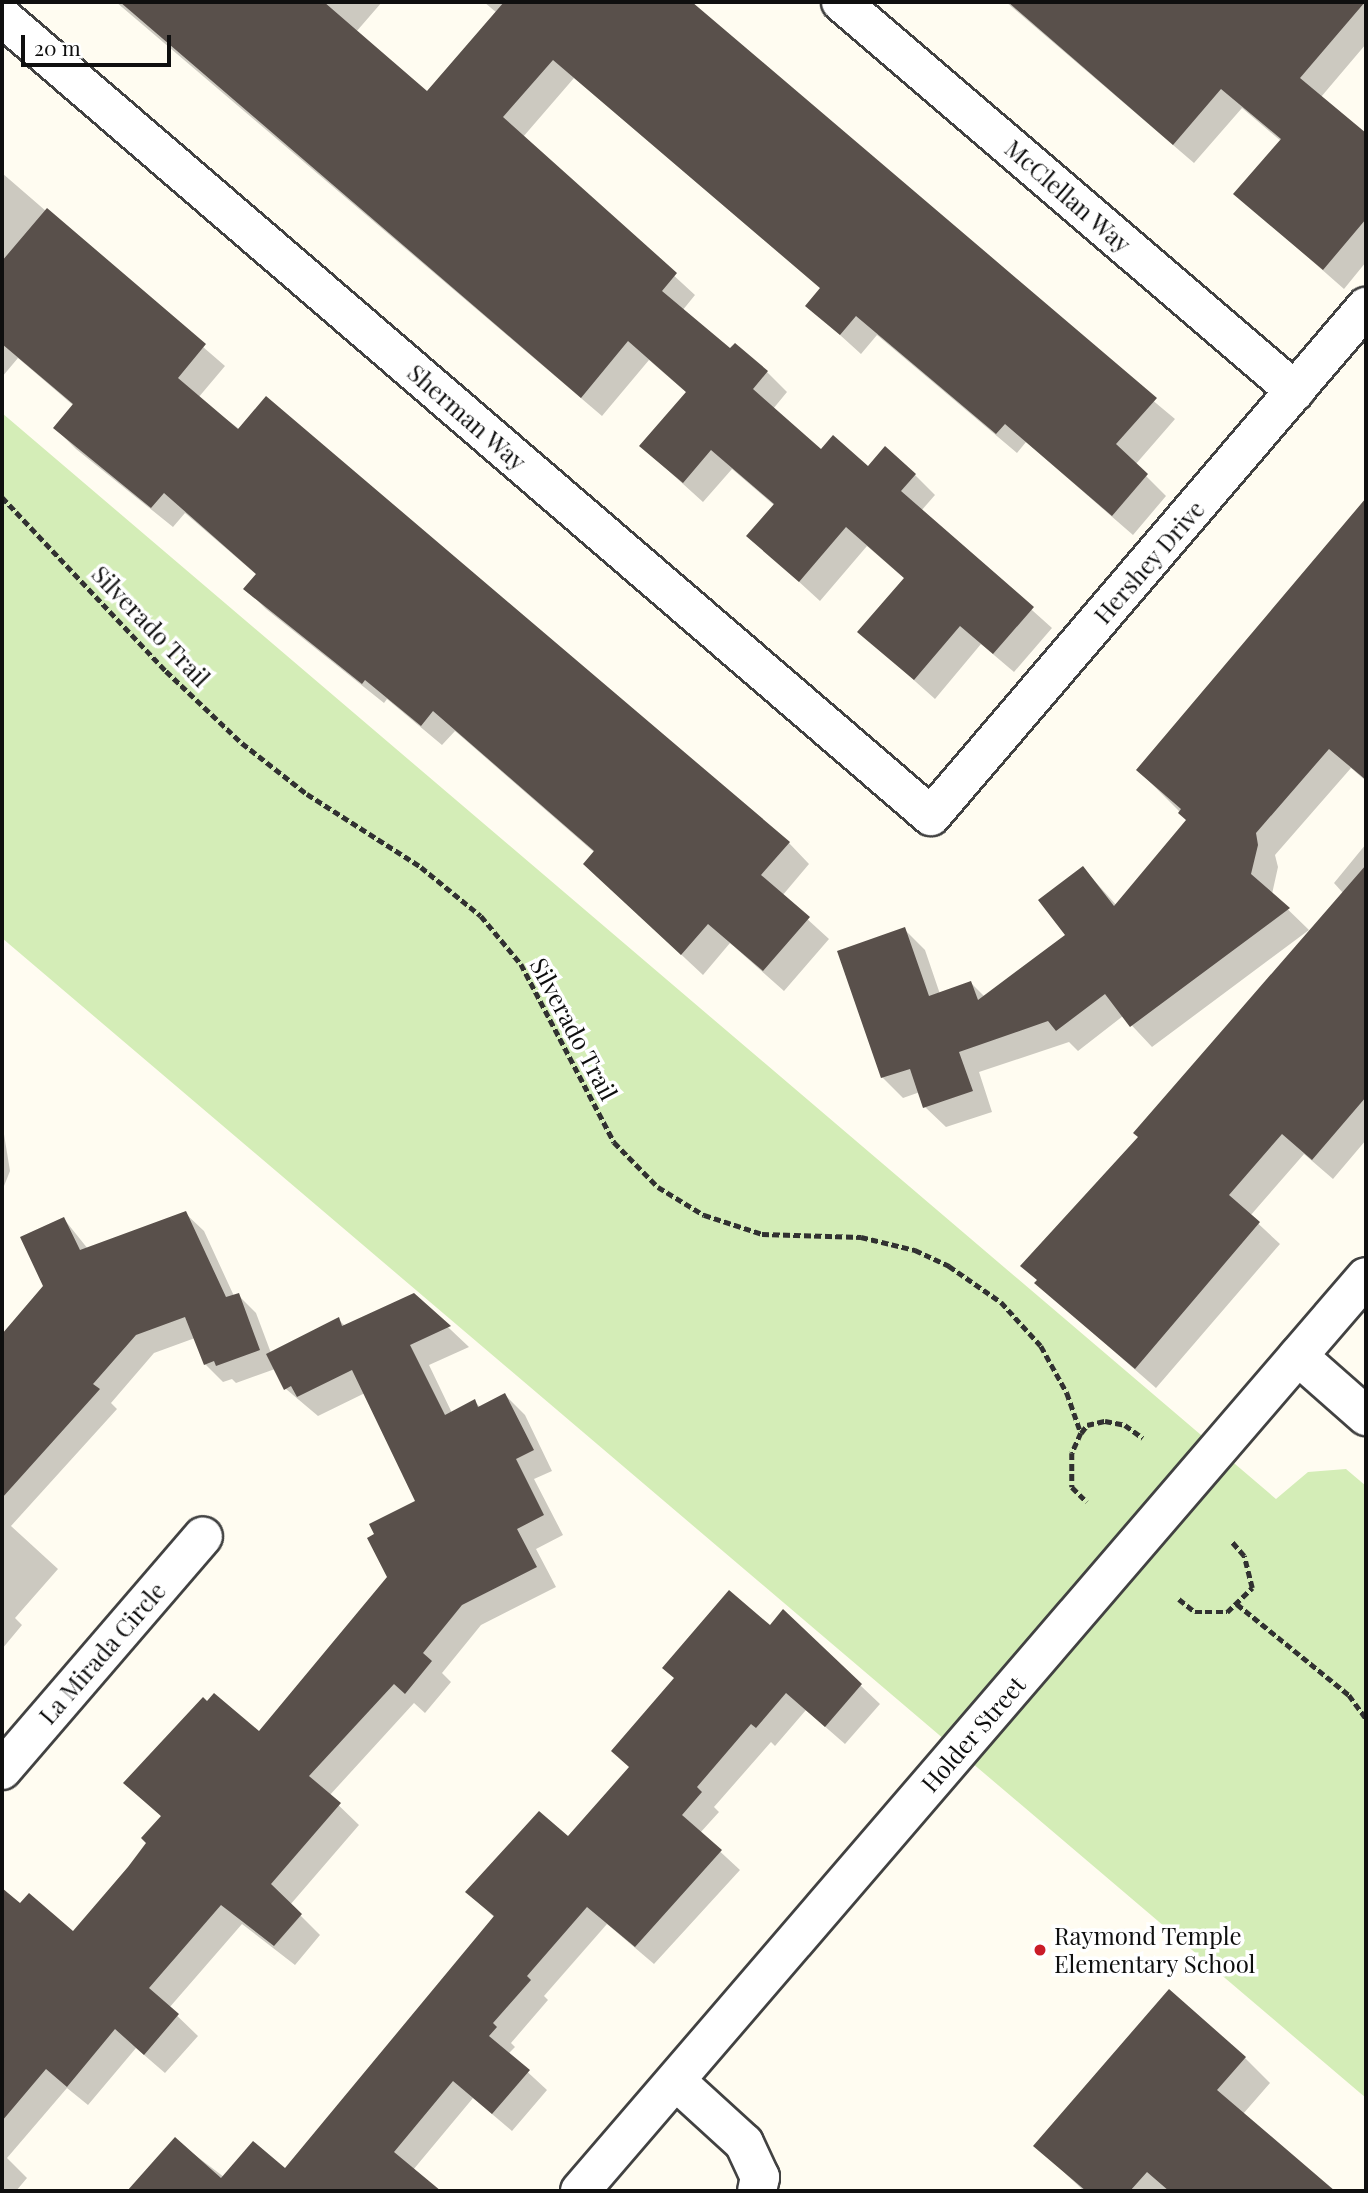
<!DOCTYPE html>
<html>
<head>
<meta charset="utf-8">
<style>
  body { margin:0 }
  #map { position:relative; width:1368px; height:2193px; overflow:hidden; background:#fffcf1; font-family:"Playfair Display",serif }
  div>[style] { position:absolute }
  .green>* { inset:0; background:#d4edb7 }
  .shadow>* { inset:0; background:#0003 }
  .building>* { inset:0; background:#59504b }
  .path>* { height:4.5px; margin-top:-2.25px; transform-origin:0; background:repeating-linear-gradient(90deg,#313131 0 7px,transparent 0 10.5px) }
  .roads { filter:drop-shadow(2px 0 #424242) drop-shadow(-2px 0 #424242) drop-shadow(0 2px #424242) drop-shadow(0 -2px #424242) }
  .minor>* { height:38px; margin:-19px; padding:0 19px; transform-origin:19px; border-radius:19px; background:#fff }
  .dots>* { width:19px; height:19px; translate:-50% -50%; box-sizing:border-box; border:4px solid #fff; border-radius:50% }
  span { translate:-50% -50%; white-space:nowrap; text-align:center; line-height:1.15; -webkit-text-stroke:7px #fff; paint-order:stroke }
  .street-label { font-size:24px; color:#0f0f0f }
  .poi-label { font-size:24px; color:#0f0f0f }
  .left { translate:0 -50%; text-align:left }
  .frame { position:absolute; inset:0; border:4px solid #0f0f0f; pointer-events:none }
  .scale { position:absolute; left:21px; top:35px; width:150px; height:32px; box-sizing:border-box; border:4px solid #0f0f0f; border-top:0; padding-left:9px; font-size:21px; line-height:24px; white-space:nowrap; color:#0f0f0f; -webkit-text-stroke:5px #fff; paint-order:stroke }
</style>
</head>
<body>
<div id="map">
  <div class="green">
    <div style="clip-path:polygon(2px 413px,1276px 1499px,1308px 1472px,1346px 1469px,1366px 1486px,1366px 2098px,2px 938px)"></div>
  </div>
  <div class="shadow">
    <div style="clip-path:polygon(116px 2px,382px 2px,356px 32px,427px 93px,497px 13px,484px 2px,676px 2px,1175px 419px,1135px 465px,1166px 496px,1133px 535px,1026px 442px,1017px 453px,877px 335px,861px 354px,808px 306px,821px 289px,574px 78px,523px 137px,695px 295px,682px 311px,730px 351px,767px 372px,787px 392px,773px 409px,821px 451px,868px 468px,915px 475px,935px 495px,921px 511px,1052px 628px,1014px 672px,981px 644px,935px 699px,860px 632px,905px 579px,867px 546px,820px 601px,749px 536px,775px 506px,732px 469px,703px 502px,641px 446px,687px 393px,649px 360px,602px 416px)"></div>
    <div style="clip-path:polygon(1006px 2px,1209px 2px,1229px 19px,1245px 2px,1366px 2px,1366px 44px,1321px 97px,1366px 137px,1366px 262px,1344px 289px,1236px 194px,1281px 141px,1242px 108px,1194px 163px)"></div>
    <div style="clip-path:polygon(2px 173px,225px 366px,198px 398px,789px 843px,809px 864px,782px 896px,829px 939px,784px 991px,730px 943px,703px 975px,606px 884px,595px 853px,455px 731px,442px 745px,387px 699px,384px 703px,266px 609px,246px 589px,257px 575px,185px 513px,173px 527px,76px 449px,55px 428px,74px 406px,18px 358px,2px 377px)"></div>
    <div style="clip-path:polygon(1366px 502px,1366px 781px,1351px 768px,1275px 855px,1278px 867px,1272px 894px,1309px 930px,1152px 1047px,1123px 1016px,1078px 1051px,1069px 1042px,979px 1072px,992px 1112px,946px 1127px,925px 1107px,920px 1092px,903px 1098px,882px 1077px,904px 929px,925px 950px,940px 994px,971px 983px,985px 997px,1067px 936px,1083px 868px,1117px 906px,1188px 820px,1138px 770px)"></div>
    <div style="clip-path:polygon(1366px 844px,1366px 1140px,1333px 1179px,1304px 1154px,1250px 1216px,1280px 1244px,1156px 1388px,1036px 1283px,1141px 1137px,1343px 893px,1334px 883px)"></div>
    <div style="clip-path:polygon(2px 1122px,10px 1171px,2px 1191px)"></div>
    <div style="clip-path:polygon(185px 1213px,204px 1231px,234px 1296px,238px 1295px,256px 1313px,271px 1353px,338px 1319px,345px 1326px,414px 1295px,469px 1347px,429px 1365px,452px 1413px,475px 1402px,480px 1407px,505px 1395px,525px 1415px,552px 1471px,534px 1479px,563px 1535px,536px 1549px,556px 1587px,481px 1625px,442px 1673px,451px 1682px,425px 1713px,414px 1703px,329px 1796px,359px 1825px,290px 1905px,320px 1935px,295px 1965px,242px 1924px,169px 2008px,198px 2036px,165px 2073px,136px 2048px,88px 2105px,67px 2088px,7px 2158px,27px 2178px,16px 2191px,2px 2191px,2px 1926px,29px 1895px,73px 1933px,148px 1843px,162px 1817px,126px 1783px,203px 1699px,259px 1734px,389px 1577px,418px 1502px,365px 1393px,318px 1416px,286px 1389px,275px 1369px,236px 1383px,232px 1379px,223px 1382px,205px 1364px,195px 1338px,154px 1353px,111px 1403px,117px 1409px,11px 1526px,58px 1569px,15px 1618px,22px 1625px,2px 1649px,2px 1337px,45px 1286px,64px 1219px,88px 1249px)"></div>
    <div style="clip-path:polygon(783px 1612px,880px 1704px,845px 1744px,806px 1710px,775px 1746px,771px 1742px,714px 1807px,719px 1812px,700px 1833px,740px 1870px,654px 1964px,607px 1924px,544px 1996px,548px 2000px,511px 2043px,515px 2047px,508px 2054px,547px 2090px,512px 2131px,473px 2098px,413px 2170px,437px 2191px,146px 2191px,137px 2183px,175px 2140px,224px 2177px,285px 2171px,495px 1918px,467px 1892px,569px 1839px)"></div>
    <div style="clip-path:polygon(1245px 2058px,1270px 2083px,1243px 2114px,1332px 2191px,1084px 2191px,1036px 2146px)"></div>
  </div>
  <div class="building">
    <div style="clip-path:polygon(120px 2px,324px 2px,427px 91px,504px 2px,692px 2px,1157px 398px,1116px 444px,1148px 474px,1112px 516px,1005px 424px,996px 434px,856px 316px,840px 335px,805px 306px,820px 288px,553px 60px,503px 117px,677px 273px,662px 291px,730px 348px,735px 343px,768px 371px,753px 389px,821px 449px,833px 435px,868px 466px,885px 446px,916px 474px,901px 491px,1034px 607px,993px 654px,960px 626px,914px 680px,857px 632px,904px 578px,846px 527px,799px 582px,746px 536px,774px 504px,711px 450px,683px 483px,639px 446px,686px 392px,628px 341px,581px 398px)"></div>
    <div style="clip-path:polygon(1008px 2px,1365px 2px,1300px 78px,1366px 133px,1366px 219px,1323px 270px,1233px 194px,1281px 139px,1221px 89px,1173px 145px)"></div>
    <div style="clip-path:polygon(47px 208px,206px 344px,178px 378px,238px 429px,266px 396px,790px 842px,761px 875px,810px 917px,763px 971px,708px 924px,681px 955px,583px 864px,594px 851px,433px 711px,421px 726px,365px 680px,362px 684px,243px 589px,256px 574px,164px 493px,151px 508px,53px 428px,73px 404px,2px 344px,2px 261px)"></div>
    <div style="clip-path:polygon(1366px 498px,1366px 780px,1329px 749px,1256px 833px,1258px 845px,1251px 874px,1290px 908px,1130px 1027px,1105px 994px,1056px 1031px,1048px 1021px,959px 1052px,973px 1091px,923px 1108px,910px 1069px,881px 1078px,837px 951px,905px 927px,929px 996px,971px 981px,978px 1000px,1065px 935px,1038px 900px,1083px 866px,1114px 906px,1186px 820px,1178px 813px,1181px 809px,1136px 770px)"></div>
    <div style="clip-path:polygon(1366px 865px,1366px 1097px,1312px 1160px,1282px 1134px,1229px 1195px,1260px 1222px,1135px 1369px,1034px 1283px,1037px 1280px,1020px 1266px,1138px 1137px,1133px 1133px)"></div>
    <div style="clip-path:polygon(186px 1211px,226px 1297px,239px 1293px,260px 1350px,216px 1366px,214px 1361px,204px 1365px,185px 1317px,136px 1335px,93px 1384px,100px 1389px,2px 1498px,2px 1334px,43px 1286px,20px 1237px,64px 1217px,80px 1250px)"></div>
    <div style="clip-path:polygon(414px 1293px,451px 1326px,410px 1345px,445px 1415px,475px 1399px,478px 1407px,505px 1393px,534px 1450px,516px 1459px,544px 1515px,517px 1529px,537px 1567px,462px 1605px,423px 1653px,432px 1661px,405px 1694px,394px 1684px,309px 1776px,341px 1803px,271px 1884px,302px 1914px,274px 1946px,221px 1905px,149px 1988px,179px 2014px,144px 2055px,115px 2029px,67px 2087px,46px 2069px,2px 2121px,2px 1888px,20px 1903px,29px 1893px,73px 1931px,128px 1867px,146px 1843px,141px 1838px,161px 1816px,123px 1783px,203px 1697px,207px 1701px,214px 1693px,259px 1731px,387px 1577px,367px 1538px,374px 1534px,369px 1524px,415px 1501px,352px 1370px,297px 1397px,291px 1386px,284px 1390px,266px 1354px,339px 1317px,342px 1326px)"></div>
    <div style="clip-path:polygon(729px 1590px,770px 1625px,783px 1609px,862px 1684px,825px 1727px,786px 1693px,756px 1728px,751px 1724px,697px 1787px,702px 1792px,682px 1815px,722px 1850px,635px 1947px,587px 1907px,527px 1976px,531px 1980px,493px 2023px,497px 2027px,489px 2036px,530px 2070px,492px 2114px,453px 2081px,394px 2152px,441px 2191px,127px 2191px,175px 2137px,221px 2178px,253px 2141px,285px 2168px,494px 1916px,465px 1892px,539px 1811px,568px 1836px,629px 1767px,611px 1751px,674px 1678px,662px 1668px)"></div>
    <div style="clip-path:polygon(1169px 1989px,1246px 2057px,1217px 2090px,1335px 2191px,1169px 2191px,1147px 2172px,1130px 2191px,1086px 2191px,1033px 2146px)"></div>
  </div>
  <div class="path">
    <div style="left:2px;top:497px;width:239px;rotate:46.7deg"></div>
    <div style="left:166px;top:671px;width:105px;rotate:43.5deg"></div>
    <div style="left:242px;top:743px;width:83px;rotate:38.1deg"></div>
    <div style="left:307px;top:794px;width:135px;rotate:32.6deg"></div>
    <div style="left:421px;top:867px;width:77px;rotate:39.2deg"></div>
    <div style="left:481px;top:916px;width:62px;rotate:50.2deg"></div>
    <div style="left:521px;top:964px;width:201px;rotate:62.4deg"></div>
    <div style="left:614px;top:1142px;width:63px;rotate:45.6deg"></div>
    <div style="left:658px;top:1187px;width:54px;rotate:31.3deg"></div>
    <div style="left:704px;top:1215px;width:61px;rotate:18.1deg"></div>
    <div style="left:762px;top:1234px;width:99px;rotate:1.7deg"></div>
    <div style="left:861px;top:1237px;width:56px;rotate:13.5deg"></div>
    <div style="left:915px;top:1250px;width:38px;rotate:25deg"></div>
    <div style="left:949px;top:1266px;width:63px;rotate:34.7deg"></div>
    <div style="left:1001px;top:1302px;width:59px;rotate:47.7deg"></div>
    <div style="left:1041px;top:1346px;width:54px;rotate:61deg"></div>
    <div style="left:1067px;top:1393px;width:42px;rotate:70.7deg"></div>
    <div style="left:1081px;top:1433px;width:22px;rotate:114deg"></div>
    <div style="left:1072px;top:1453px;width:34px;rotate:90deg"></div>
    <div style="left:1072px;top:1487px;width:21px;rotate:45deg"></div>
    <div style="left:1081px;top:1433px;width:10px;rotate:-53deg"></div>
    <div style="left:1087px;top:1425px;width:18px;rotate:-13deg"></div>
    <div style="left:1105px;top:1421px;width:20px;rotate:11deg"></div>
    <div style="left:1125px;top:1425px;width:22px;rotate:36deg"></div>
    <div style="left:1179px;top:1599px;width:21px;rotate:39deg"></div>
    <div style="left:1195px;top:1612px;width:32px"></div>
    <div style="left:1227px;top:1612px;width:35px;rotate:-44deg"></div>
    <div style="left:1252px;top:1588px;width:33px;rotate:-104deg"></div>
    <div style="left:1244px;top:1556px;width:20px;rotate:-131deg"></div>
    <div style="left:1237px;top:1604px;width:144px;rotate:39.1deg"></div>
    <div style="left:1349px;top:1695px;width:29px;rotate:54deg"></div>
  </div>
  <div class="roads">
    <div class="minor">
      <div style="left:841px;top:2px;width:598px;rotate:40.59deg"></div>
      <div style="left:2px;top:17px;width:1225px;rotate:40.7deg"></div>
      <div style="left:931px;top:816px;width:670px;rotate:-49.48deg"></div>
      <div style="left:1298px;top:1356px;width:91px;rotate:41.4deg"></div>
      <div style="left:2px;top:1770px;width:308px;rotate:-49.3deg"></div>
      <div style="left:676px;top:2081px;width:92px;rotate:42.4deg"></div>
      <div style="left:744px;top:2143px;width:38px;rotate:65deg"></div>
      <div style="left:760px;top:2177px;width:14px;rotate:102deg"></div>
      <div style="left:580px;top:2191px;width:1205px;rotate:-49.31deg"></div>
    </div>
  </div>
  <div class="dots">
    <div style="left:1040px;top:1950px;background:#ca1c28"></div>
  </div>
  <div class="street-label">
    <span style="left:1068px;top:196px;rotate:41deg">McClellan Way</span>
    <span style="left:467px;top:417px;rotate:41deg">Sherman Way</span>
    <span style="left:1149px;top:562px;rotate:-49deg">Hershey Drive</span>
    <span style="left:151px;top:626px;rotate:46deg">Silverado Trail</span>
    <span style="left:574px;top:1029px;rotate:62deg">Silverado Trail</span>
    <span style="left:102px;top:1653px;rotate:-49deg">La Mirada Circle</span>
    <span style="left:973px;top:1734px;rotate:-49deg">Holder Street</span>
  </div>
  <div class="poi-label">
    <span class="left" style="left:1054px;top:1950px">Raymond Temple<br>Elementary School</span>
  </div>
  <div class="frame"></div>
  <div class="scale">20 m</div>
</div>
</body>
</html>
